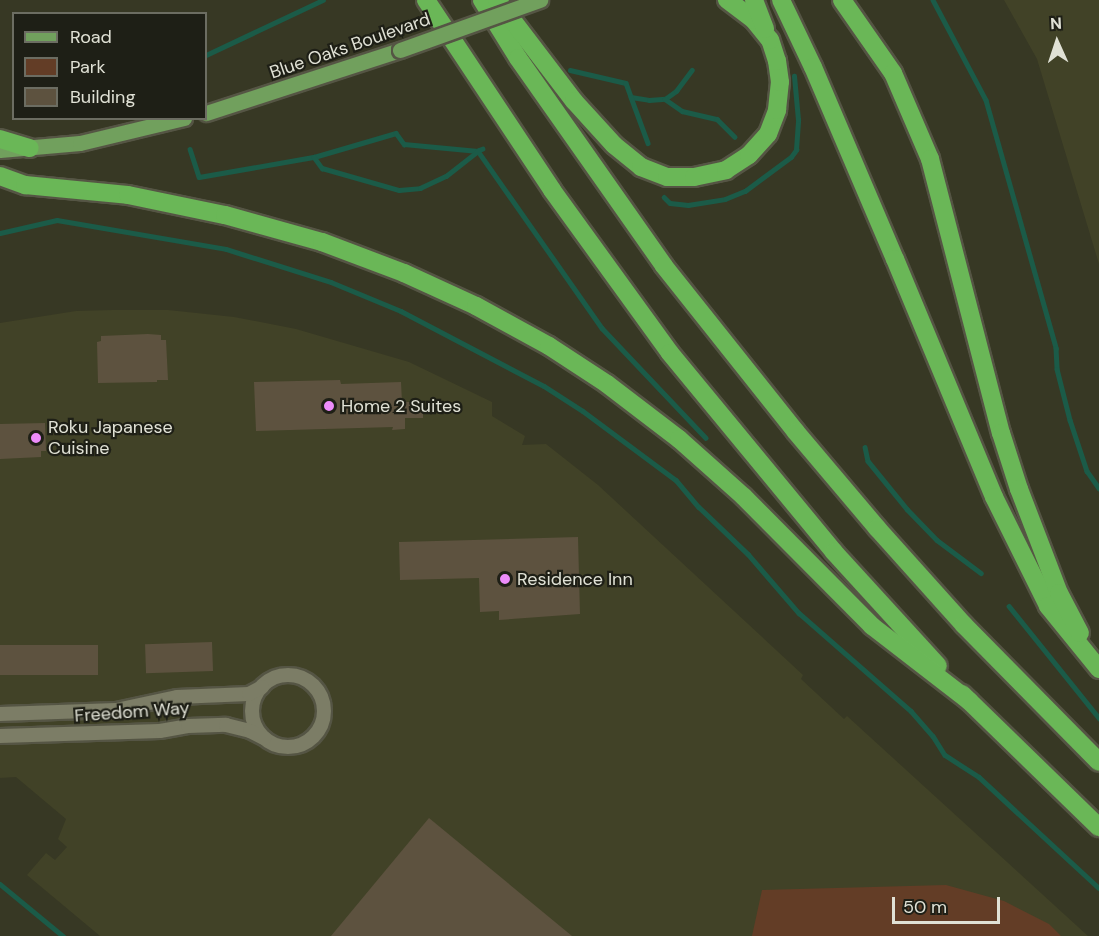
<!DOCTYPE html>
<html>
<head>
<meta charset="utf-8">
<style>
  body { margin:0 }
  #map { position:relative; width:1099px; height:936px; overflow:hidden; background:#373824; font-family:"DM Sans",sans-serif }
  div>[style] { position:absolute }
  .built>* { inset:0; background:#414227 }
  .green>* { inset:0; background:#633d26 }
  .stream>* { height:4.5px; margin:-2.25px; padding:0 2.25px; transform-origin:2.25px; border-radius:2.25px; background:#1b5b48 }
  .building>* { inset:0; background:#5d523f; transform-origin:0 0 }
  .roads { filter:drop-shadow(2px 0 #554) drop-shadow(-2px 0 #554) drop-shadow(0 2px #554) drop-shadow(0 -2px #554) }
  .minor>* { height:14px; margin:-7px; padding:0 7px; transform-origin:7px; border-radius:7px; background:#7c7d66 }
  .minor>.ring { margin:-7px; padding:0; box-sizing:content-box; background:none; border:14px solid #7c7d66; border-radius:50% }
  .major>* { height:15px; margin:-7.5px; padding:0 7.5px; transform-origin:7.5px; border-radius:7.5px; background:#71a05d }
  .highway>* { height:18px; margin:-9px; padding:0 9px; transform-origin:9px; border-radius:9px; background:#6ab757 }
  .bridges { filter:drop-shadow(2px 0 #554) drop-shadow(-2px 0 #554) drop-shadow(0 2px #554) drop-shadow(0 -2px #554) }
  .major-bridge>* { height:15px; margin:-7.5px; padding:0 7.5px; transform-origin:7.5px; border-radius:7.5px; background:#71a05d }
  .dots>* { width:16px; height:16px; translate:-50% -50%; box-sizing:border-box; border:3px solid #1e1f16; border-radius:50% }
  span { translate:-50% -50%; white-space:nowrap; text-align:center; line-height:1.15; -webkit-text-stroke:4.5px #1e1f16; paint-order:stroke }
  .street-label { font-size:18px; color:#e0e1d5 }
  .poi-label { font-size:18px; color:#e0e1d5 }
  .left { translate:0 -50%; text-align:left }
  .legend { position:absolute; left:12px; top:12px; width:195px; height:108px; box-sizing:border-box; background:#1e1f16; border:2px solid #6c6d62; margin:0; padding:8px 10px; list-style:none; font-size:18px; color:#e0e1d5 }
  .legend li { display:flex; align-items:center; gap:12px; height:30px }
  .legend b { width:30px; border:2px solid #6c6d62 }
  .north { position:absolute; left:1027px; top:12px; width:60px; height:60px; -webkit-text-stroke:4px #1e1f16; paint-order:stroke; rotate:357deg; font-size:16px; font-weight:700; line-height:24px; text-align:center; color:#e0e1d5 }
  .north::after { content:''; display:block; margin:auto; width:21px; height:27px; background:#e0e1d5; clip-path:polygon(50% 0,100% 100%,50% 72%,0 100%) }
  .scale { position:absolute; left:892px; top:897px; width:108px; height:27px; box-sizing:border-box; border:3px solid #e0e1d5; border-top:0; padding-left:8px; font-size:18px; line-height:21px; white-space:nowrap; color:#e0e1d5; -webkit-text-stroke:4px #1e1f16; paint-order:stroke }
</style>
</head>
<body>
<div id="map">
  <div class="built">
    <div style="clip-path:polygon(1004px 0,1099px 0,1099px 264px,1037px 59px)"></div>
    <div style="clip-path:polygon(113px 310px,168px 310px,234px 317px,296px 329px,409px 362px,492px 402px,492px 416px,525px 436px,522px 445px,546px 444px,598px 485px,803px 675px,801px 679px,844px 719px,847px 716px,1088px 936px,100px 936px,27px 875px,46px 853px,55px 860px,67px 847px,58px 839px,66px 819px,16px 777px,0 778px,0 323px,76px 311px)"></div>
  </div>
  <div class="green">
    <div style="clip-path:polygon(946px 885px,1004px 901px,1049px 924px,1061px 936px,752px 936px,762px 890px)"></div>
  </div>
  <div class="stream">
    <div style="left:933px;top:0;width:113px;rotate:62.1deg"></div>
    <div style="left:986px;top:100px;width:258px;rotate:74.2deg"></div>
    <div style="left:1056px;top:348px;width:21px;rotate:87deg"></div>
    <div style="left:1057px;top:369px;width:53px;rotate:75.7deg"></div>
    <div style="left:1070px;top:420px;width:54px;rotate:71.6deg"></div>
    <div style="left:1087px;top:471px;width:21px;rotate:55deg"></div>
    <div style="left:206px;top:55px;width:129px;rotate:-25.2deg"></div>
    <div style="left:570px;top:70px;width:57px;rotate:13.1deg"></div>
    <div style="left:626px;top:83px;width:15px;rotate:70deg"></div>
    <div style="left:631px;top:97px;width:18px;rotate:9deg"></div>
    <div style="left:649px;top:100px;width:16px;rotate:-4deg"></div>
    <div style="left:665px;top:99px;width:14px;rotate:-36deg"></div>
    <div style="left:676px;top:91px;width:26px;rotate:-53deg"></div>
    <div style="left:631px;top:97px;width:49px;rotate:69.7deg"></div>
    <div style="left:665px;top:99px;width:21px;rotate:35deg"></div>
    <div style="left:682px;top:111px;width:36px;rotate:13deg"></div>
    <div style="left:717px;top:119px;width:25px;rotate:45deg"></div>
    <div style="left:190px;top:149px;width:29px;rotate:72deg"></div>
    <div style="left:199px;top:177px;width:117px;rotate:-9.9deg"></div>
    <div style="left:314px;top:157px;width:85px;rotate:-16.3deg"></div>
    <div style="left:396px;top:133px;width:14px;rotate:54deg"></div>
    <div style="left:404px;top:144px;width:74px;rotate:5.4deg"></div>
    <div style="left:483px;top:149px;width:5px;rotate:158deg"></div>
    <div style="left:478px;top:151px;width:216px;rotate:55deg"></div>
    <div style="left:602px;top:328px;width:151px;rotate:46.6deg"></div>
    <div style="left:314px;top:157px;width:14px;rotate:54deg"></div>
    <div style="left:322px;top:168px;width:80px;rotate:15.9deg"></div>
    <div style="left:399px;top:190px;width:21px;rotate:-5deg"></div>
    <div style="left:420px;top:188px;width:29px;rotate:-25deg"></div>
    <div style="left:446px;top:176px;width:41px;rotate:-38deg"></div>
    <div style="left:664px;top:197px;width:8px;rotate:45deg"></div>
    <div style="left:670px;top:203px;width:18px;rotate:6deg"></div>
    <div style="left:688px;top:205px;width:37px;rotate:-9deg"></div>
    <div style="left:725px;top:199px;width:22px;rotate:-22deg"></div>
    <div style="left:745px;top:191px;width:57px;rotate:-36.5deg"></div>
    <div style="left:791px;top:157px;width:9px;rotate:-54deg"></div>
    <div style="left:796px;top:150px;width:30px;rotate:-86deg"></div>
    <div style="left:798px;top:120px;width:44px;rotate:-95.2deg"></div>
    <div style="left:0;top:233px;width:58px;rotate:-12.8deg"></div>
    <div style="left:57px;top:220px;width:171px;rotate:9.7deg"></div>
    <div style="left:226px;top:249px;width:110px;rotate:17.4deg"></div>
    <div style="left:331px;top:282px;width:76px;rotate:22.5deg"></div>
    <div style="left:401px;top:311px;width:161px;rotate:27.7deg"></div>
    <div style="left:544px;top:386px;width:46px;rotate:32.7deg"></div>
    <div style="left:583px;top:411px;width:116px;rotate:36.6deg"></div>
    <div style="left:676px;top:480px;width:35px;rotate:50deg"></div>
    <div style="left:699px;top:507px;width:68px;rotate:43.8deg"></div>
    <div style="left:748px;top:554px;width:78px;rotate:49.2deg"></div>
    <div style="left:799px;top:613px;width:149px;rotate:41.2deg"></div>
    <div style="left:911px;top:711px;width:33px;rotate:49deg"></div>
    <div style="left:933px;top:736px;width:22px;rotate:58deg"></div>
    <div style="left:945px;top:755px;width:40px;rotate:32.9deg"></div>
    <div style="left:979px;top:777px;width:163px;rotate:42.8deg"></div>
    <div style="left:865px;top:447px;width:14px;rotate:78deg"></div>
    <div style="left:868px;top:461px;width:62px;rotate:50.9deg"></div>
    <div style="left:907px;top:509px;width:43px;rotate:45.9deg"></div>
    <div style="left:937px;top:540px;width:55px;rotate:36.9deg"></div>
    <div style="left:1009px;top:606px;width:144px;rotate:51.2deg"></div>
    <div style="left:0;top:884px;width:82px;rotate:39.5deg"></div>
  </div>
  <div class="building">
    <div style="clip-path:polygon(148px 334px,161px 335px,161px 340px,166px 340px,168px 380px,157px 380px,157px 382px,98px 383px,97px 342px,101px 341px,101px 336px)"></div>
    <div style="clip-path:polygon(340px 380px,341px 384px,401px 382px,402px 402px,423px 402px,423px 418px,405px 418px,405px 429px,392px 430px,393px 427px,256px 431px,254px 382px)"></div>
    <div style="clip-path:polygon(45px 423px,46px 451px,41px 451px,41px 457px,0 459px,0 424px)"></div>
    <div style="clip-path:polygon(578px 537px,580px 614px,499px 620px,499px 611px,480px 612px,479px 578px,400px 580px,399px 542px)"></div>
    <div style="left:212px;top:642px;width:29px;height:67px;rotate:88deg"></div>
    <div style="left:98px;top:645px;width:30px;height:98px;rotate:90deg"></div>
    <div style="clip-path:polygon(429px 818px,572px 936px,331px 936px)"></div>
  </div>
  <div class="roads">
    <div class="minor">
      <div class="ring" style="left:252px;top:675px;width:58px;height:58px"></div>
      <div style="left:0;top:714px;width:116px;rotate:-2deg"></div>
      <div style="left:116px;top:710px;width:62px;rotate:-12deg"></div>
      <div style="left:177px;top:697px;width:72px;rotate:-2.4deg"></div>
      <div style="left:249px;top:694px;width:15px;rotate:-28deg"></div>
      <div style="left:0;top:736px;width:160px;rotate:-1.8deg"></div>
      <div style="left:160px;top:731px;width:28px;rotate:-10deg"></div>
      <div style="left:188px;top:726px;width:38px;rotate:-2deg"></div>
      <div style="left:226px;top:725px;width:25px;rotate:14deg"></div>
      <div style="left:250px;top:731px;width:16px;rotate:27deg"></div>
    </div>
    <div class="major">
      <div style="left:206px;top:113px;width:204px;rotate:-18deg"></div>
      <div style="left:0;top:150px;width:80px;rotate:-5deg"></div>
      <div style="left:80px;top:143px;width:107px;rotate:-13.5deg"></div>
    </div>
    <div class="highway">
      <div style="left:426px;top:0;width:228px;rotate:56.4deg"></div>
      <div style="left:552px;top:190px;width:201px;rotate:54.1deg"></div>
      <div style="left:670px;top:353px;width:258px;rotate:50.5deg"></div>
      <div style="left:834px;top:552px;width:154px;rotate:47.6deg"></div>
      <div style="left:482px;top:0;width:68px;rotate:58.2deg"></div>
      <div style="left:518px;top:58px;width:254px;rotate:54.9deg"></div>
      <div style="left:664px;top:266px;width:212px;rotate:51.5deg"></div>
      <div style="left:796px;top:432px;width:126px;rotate:49.8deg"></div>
      <div style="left:877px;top:528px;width:130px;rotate:48.1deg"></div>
      <div style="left:964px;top:625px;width:192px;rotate:45.4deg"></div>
      <div style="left:497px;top:0;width:127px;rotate:52.7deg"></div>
      <div style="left:574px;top:101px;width:59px;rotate:47.7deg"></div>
      <div style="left:614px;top:145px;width:35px;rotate:39deg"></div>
      <div style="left:641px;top:167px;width:28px;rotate:21deg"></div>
      <div style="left:667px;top:177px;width:27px"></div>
      <div style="left:694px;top:177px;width:33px;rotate:-12deg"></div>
      <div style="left:726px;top:170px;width:27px;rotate:-33deg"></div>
      <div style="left:749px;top:155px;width:28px;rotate:-48deg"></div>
      <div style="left:768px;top:134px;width:26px;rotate:-69deg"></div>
      <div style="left:777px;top:110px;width:28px;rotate:-84deg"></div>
      <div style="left:780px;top:82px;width:21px;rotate:-98deg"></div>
      <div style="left:777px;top:61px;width:22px;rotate:-108deg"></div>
      <div style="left:770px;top:40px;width:26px;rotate:-129deg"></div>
      <div style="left:754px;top:20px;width:34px;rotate:-143deg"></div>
      <div style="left:754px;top:0;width:31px;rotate:69deg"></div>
      <div style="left:781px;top:0;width:74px;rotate:64.5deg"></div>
      <div style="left:813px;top:67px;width:209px;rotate:66.9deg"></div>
      <div style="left:895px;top:259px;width:258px;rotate:67.4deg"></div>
      <div style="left:994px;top:497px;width:122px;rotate:63.6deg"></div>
      <div style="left:1048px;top:606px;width:81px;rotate:51deg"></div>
      <div style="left:842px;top:0;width:89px;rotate:55.1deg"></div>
      <div style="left:893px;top:73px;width:94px;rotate:66.7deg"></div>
      <div style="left:930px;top:159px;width:283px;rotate:75.5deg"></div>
      <div style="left:1001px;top:433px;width:59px;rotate:72.2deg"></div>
      <div style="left:1019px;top:489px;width:111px;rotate:69deg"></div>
      <div style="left:1059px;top:593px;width:45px;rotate:62.3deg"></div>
      <div style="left:0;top:139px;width:31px;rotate:17deg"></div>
      <div style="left:0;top:176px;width:27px;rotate:20deg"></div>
      <div style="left:25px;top:185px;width:103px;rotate:5.5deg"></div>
      <div style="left:128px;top:195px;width:99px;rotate:11.7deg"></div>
      <div style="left:225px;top:215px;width:101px;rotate:15.6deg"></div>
      <div style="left:322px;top:242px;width:88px;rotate:20.7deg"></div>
      <div style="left:404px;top:273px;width:79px;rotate:24.6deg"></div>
      <div style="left:476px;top:306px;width:83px;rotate:28.7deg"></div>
      <div style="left:549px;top:346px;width:69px;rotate:33.2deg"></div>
      <div style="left:607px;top:384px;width:91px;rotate:37.4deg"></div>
      <div style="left:679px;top:439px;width:87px;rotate:41.7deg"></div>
      <div style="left:744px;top:497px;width:182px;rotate:45.2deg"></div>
      <div style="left:872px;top:626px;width:123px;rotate:37.7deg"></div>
      <div style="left:962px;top:694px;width:191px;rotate:44.2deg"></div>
    </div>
  </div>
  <div class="bridges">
    <div class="major-bridge">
      <div style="left:400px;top:50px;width:149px;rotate:-19.7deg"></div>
    </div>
  </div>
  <div class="dots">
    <div style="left:329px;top:406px;background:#ed8cfa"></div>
    <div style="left:36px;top:438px;background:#ed8cfa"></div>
    <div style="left:505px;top:579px;background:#ed8cfa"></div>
  </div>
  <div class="street-label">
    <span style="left:350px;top:46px;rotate:-19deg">Blue Oaks Boulevard</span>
    <span style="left:132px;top:712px;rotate:-4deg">Freedom Way</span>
  </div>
  <div class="poi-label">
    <span class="left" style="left:341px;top:406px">Home 2 Suites</span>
    <span class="left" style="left:48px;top:438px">Roku Japanese<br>Cuisine</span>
    <span class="left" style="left:517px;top:579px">Residence Inn</span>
  </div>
  <ul class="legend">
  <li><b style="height:8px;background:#71a05d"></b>Road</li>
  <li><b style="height:16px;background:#633d26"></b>Park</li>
  <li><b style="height:16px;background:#5d523f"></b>Building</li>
  </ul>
  <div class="north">N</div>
  <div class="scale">50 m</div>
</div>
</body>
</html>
